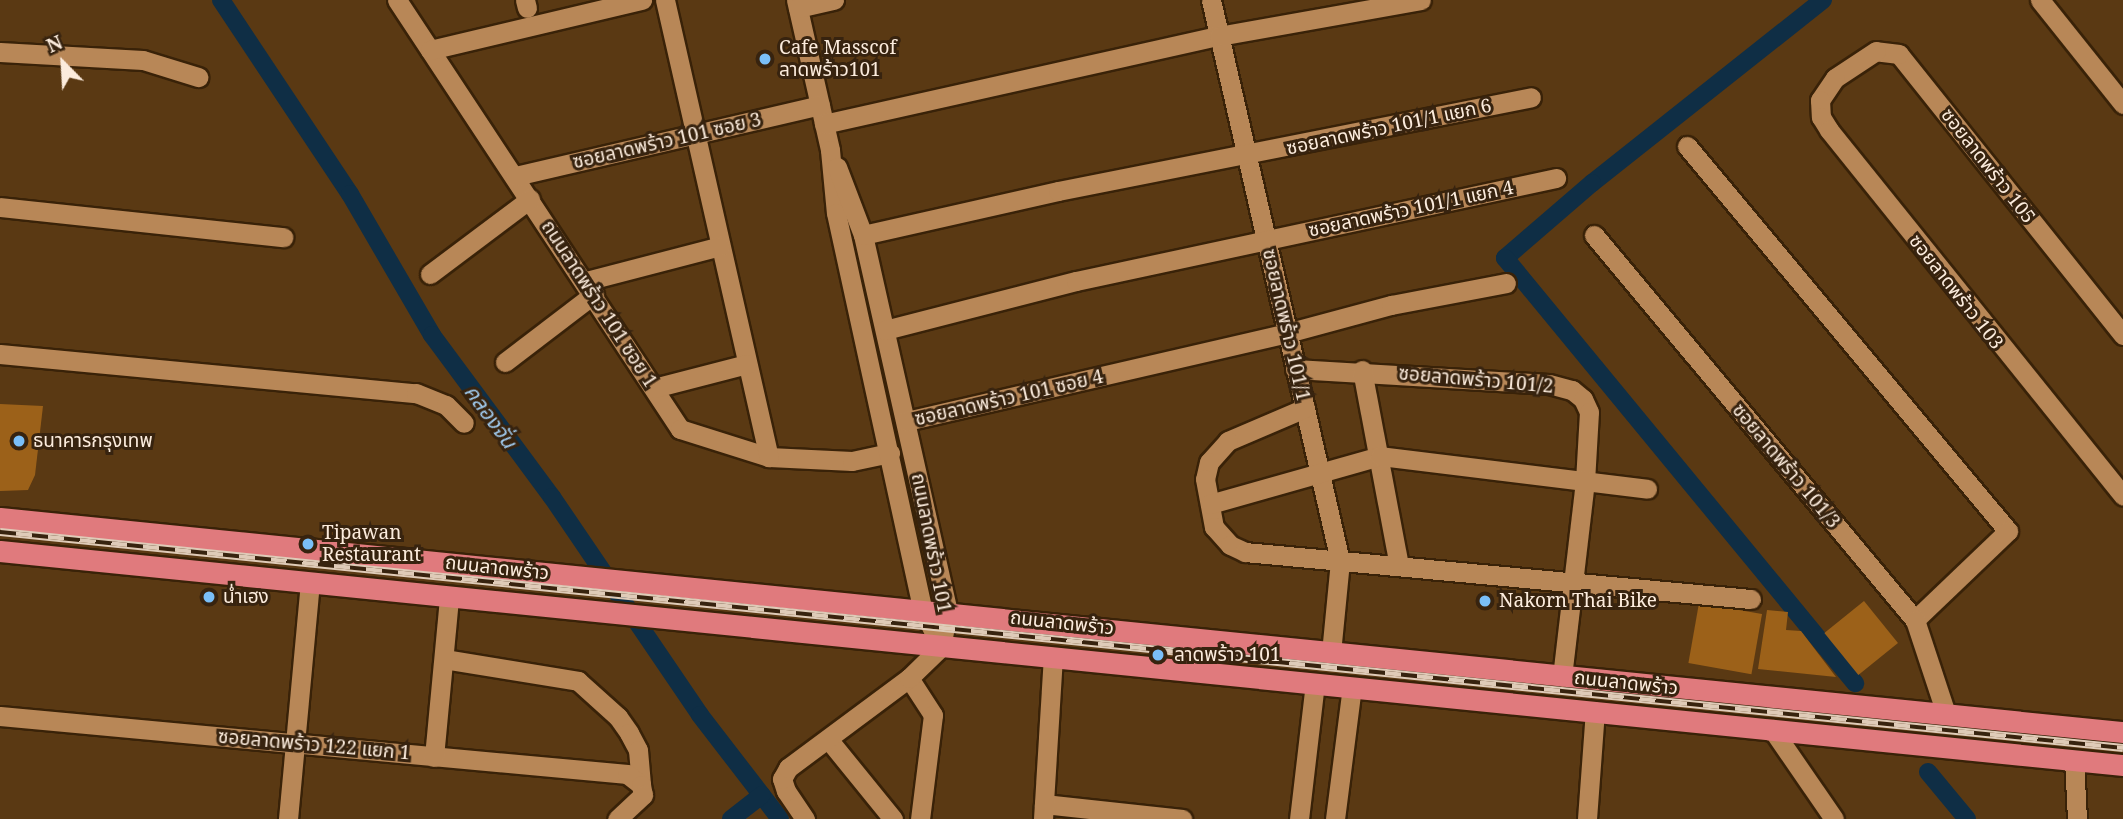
<!DOCTYPE html>
<html>
<head>
<meta charset="utf-8">
<style>
  body { margin:0 }
  #map { position:relative; width:2123px; height:819px; overflow:hidden; background:#5a3913; font-family:"Noto Serif","Noto Sans Thai",serif }
  div>[style] { position:absolute }
  .canal>* { height:18px; margin:-9px; padding:0 9px; transform-origin:9px; border-radius:9px; background:#0f2e45 }
  .building>* { inset:0; background:#9c6119; transform-origin:0 0 }
  .roads { filter:drop-shadow(2px 0 #392208) drop-shadow(-2px 0 #392208) drop-shadow(0 2px #392208) drop-shadow(0 -2px #392208) }
  .minor>* { height:19px; margin:-9.5px; padding:0 9.5px; transform-origin:9.5px; border-radius:9.5px; background:#b88757 }
  .major>* { height:21px; margin:-10.5px; padding:0 10.5px; transform-origin:10.5px; border-radius:10.5px; background:#e07a7d }
  .rail>* { height:8px; margin-top:-4px; transform-origin:0; background:repeating-linear-gradient(90deg,#37230f 0 16px,#dfcbb8 0 32px); box-sizing:border-box; border-block:2px solid #dfcbb8 }
  .dots>* { width:19px; height:19px; translate:-50% -50%; box-sizing:border-box; border:4px solid #37230f; border-radius:50% }
  span { translate:-50% -50%; white-space:nowrap; text-align:center; line-height:1.15; -webkit-text-stroke:6px #37230f; paint-order:stroke }
  .poi-label { font-size:19px; color:#fcecdd }
  .left { translate:0 -50%; text-align:left }
  .street-label { font-size:19px; color:#fcecdd }
  .water-label { font-size:21px; color:#a0caee; font-style:italic }
  .north { position:absolute; left:28px; top:28px; width:70px; height:70px; -webkit-text-stroke:5px #37230f; paint-order:stroke; rotate:336deg; font-size:19px; font-weight:700; line-height:28px; text-align:center; color:#fcecdd }
  .north::after { content:''; display:block; margin:auto; width:24px; height:32px; background:#fcecdd; clip-path:polygon(50% 0,100% 100%,50% 72%,0 100%) }
</style>
</head>
<body>
<div id="map">
  <div class="canal">
    <div style="left:221px;top:0;width:233px;rotate:56.4deg"></div>
    <div style="left:350px;top:194px;width:163px;rotate:59.8deg"></div>
    <div style="left:432px;top:335px;width:202px;rotate:53.5deg"></div>
    <div style="left:552px;top:497px;width:263px;rotate:55.8deg"></div>
    <div style="left:700px;top:715px;width:131px;rotate:52.4deg"></div>
    <div style="left:1823px;top:0;width:295px;rotate:141.6deg"></div>
    <div style="left:1592px;top:183px;width:115px;rotate:139.2deg"></div>
    <div style="left:1505px;top:258px;width:551px;rotate:50.53deg"></div>
    <div style="left:1928px;top:772px;width:61px;rotate:50.3deg"></div>
    <div style="left:731px;top:819px;width:39px;rotate:-38deg"></div>
  </div>
  <div class="building">
    <div style="clip-path:polygon(0 404px,43px 406px,35px 475px,28px 490px,0 491px)"></div>
    <div style="left:1864px;top:601px;width:54px;height:51px;rotate:51deg"></div>
    <div style="left:1699px;top:603px;width:64px;height:61px;rotate:10deg"></div>
    <div style="clip-path:polygon(1767px 610px,1788px 612px,1786px 630px,1801px 631px,1836px 677px,1758px 669px)"></div>
  </div>
  <div class="roads">
    <div class="minor">
      <div style="left:397px;top:0;width:514px;rotate:56.59deg"></div>
      <div style="left:680px;top:429px;width:93px;rotate:17.5deg"></div>
      <div style="left:769px;top:457px;width:83px;rotate:2.8deg"></div>
      <div style="left:852px;top:461px;width:39px;rotate:-12deg"></div>
      <div style="left:525px;top:0;width:8px;rotate:76deg"></div>
      <div style="left:665px;top:0;width:469px;rotate:77.2deg"></div>
      <div style="left:796px;top:0;width:154px;rotate:77.2deg"></div>
      <div style="left:830px;top:150px;width:63px;rotate:84.6deg"></div>
      <div style="left:836px;top:213px;width:404px;rotate:77.7deg"></div>
      <div style="left:922px;top:608px;width:43px;rotate:64deg"></div>
      <div style="left:1211px;top:0;width:576px;rotate:77.05deg"></div>
      <div style="left:1340px;top:561px;width:92px;rotate:95.6deg"></div>
      <div style="left:2040px;top:0;width:133px;rotate:51.4deg"></div>
      <div style="left:798px;top:8px;width:37px;rotate:-13deg"></div>
      <div style="left:430px;top:50px;width:218px;rotate:-13.3deg"></div>
      <div style="left:0;top:52px;width:143px;rotate:3.2deg"></div>
      <div style="left:143px;top:60px;width:58px;rotate:17.2deg"></div>
      <div style="left:824px;top:124px;width:405px;rotate:-12.6deg"></div>
      <div style="left:1219px;top:36px;width:205px;rotate:-10.1deg"></div>
      <div style="left:1687px;top:146px;width:501px;rotate:50.18deg"></div>
      <div style="left:2008px;top:531px;width:129px;rotate:136.3deg"></div>
      <div style="left:837px;top:167px;width:73px;rotate:69.1deg"></div>
      <div style="left:863px;top:235px;width:385px;rotate:77.3deg"></div>
      <div style="left:948px;top:611px;width:37px;rotate:101deg"></div>
      <div style="left:515px;top:176px;width:313px;rotate:-13.1deg"></div>
      <div style="left:0;top:207px;width:285px;rotate:6.1deg"></div>
      <div style="left:863px;top:235px;width:200px;rotate:-12.7deg"></div>
      <div style="left:1058px;top:191px;width:482px;rotate:-11.2deg"></div>
      <div style="left:1594px;top:235px;width:501px;rotate:50.18deg"></div>
      <div style="left:1915px;top:620px;width:99px;rotate:71.7deg"></div>
      <div style="left:430px;top:274px;width:125px;rotate:-36.9deg"></div>
      <div style="left:586px;top:281px;width:138px;rotate:-14.6deg"></div>
      <div style="left:885px;top:330px;width:197px;rotate:-14.4deg"></div>
      <div style="left:1076px;top:281px;width:491px;rotate:-12.1deg"></div>
      <div style="left:2123px;top:335px;width:359px;rotate:-128.6deg"></div>
      <div style="left:1899px;top:54px;width:23px;rotate:-173deg"></div>
      <div style="left:1876px;top:51px;width:49px;rotate:146.6deg"></div>
      <div style="left:1835px;top:78px;width:27px;rotate:124deg"></div>
      <div style="left:1820px;top:100px;width:17px;rotate:87deg"></div>
      <div style="left:1821px;top:117px;width:15px;rotate:58deg"></div>
      <div style="left:1829px;top:130px;width:469px;rotate:51.2deg"></div>
      <div style="left:0;top:354px;width:418px;rotate:5.4deg"></div>
      <div style="left:416px;top:393px;width:32px;rotate:22deg"></div>
      <div style="left:446px;top:405px;width:25px;rotate:45deg"></div>
      <div style="left:505px;top:362px;width:112px;rotate:-37.4deg"></div>
      <div style="left:1295px;top:369px;width:254px;rotate:3.4deg"></div>
      <div style="left:1549px;top:384px;width:24px;rotate:15deg"></div>
      <div style="left:1572px;top:390px;width:14px;rotate:39deg"></div>
      <div style="left:1583px;top:399px;width:14px;rotate:65deg"></div>
      <div style="left:1589px;top:412px;width:69px;rotate:93.3deg"></div>
      <div style="left:1585px;top:481px;width:197px;rotate:96.7deg"></div>
      <div style="left:1362px;top:370px;width:199px;rotate:79.3deg"></div>
      <div style="left:654px;top:388px;width:96px;rotate:-14.5deg"></div>
      <div style="left:1305px;top:408px;width:84px;rotate:156.8deg"></div>
      <div style="left:1228px;top:441px;width:28px;rotate:132deg"></div>
      <div style="left:1209px;top:462px;width:17px;rotate:103deg"></div>
      <div style="left:1205px;top:479px;width:49px;rotate:79.4deg"></div>
      <div style="left:1214px;top:527px;width:24px;rotate:48deg"></div>
      <div style="left:1230px;top:545px;width:17px;rotate:25deg"></div>
      <div style="left:1245px;top:552px;width:508px;rotate:5.31deg"></div>
      <div style="left:906px;top:421px;width:391px;rotate:-13deg"></div>
      <div style="left:1287px;top:333px;width:108px;rotate:-15.1deg"></div>
      <div style="left:1391px;top:305px;width:117px;rotate:-10.8deg"></div>
      <div style="left:1210px;top:504px;width:177px;rotate:-15.8deg"></div>
      <div style="left:1380px;top:456px;width:269px;rotate:7deg"></div>
      <div style="left:444px;top:659px;width:136px;rotate:9.3deg"></div>
      <div style="left:578px;top:681px;width:54px;rotate:42deg"></div>
      <div style="left:618px;top:717px;width:19px;rotate:55deg"></div>
      <div style="left:629px;top:733px;width:19px;rotate:62deg"></div>
      <div style="left:638px;top:750px;width:35px;rotate:85deg"></div>
      <div style="left:909px;top:678px;width:44px;rotate:57deg"></div>
      <div style="left:933px;top:715px;width:105px;rotate:97.1deg"></div>
      <div style="left:0;top:716px;width:630px;rotate:5.29deg"></div>
      <div style="left:627px;top:774px;width:18px;rotate:38deg"></div>
      <div style="left:641px;top:785px;width:10px;rotate:79deg"></div>
      <div style="left:643px;top:795px;width:35px;rotate:137deg"></div>
      <div style="left:1772px;top:729px;width:109px;rotate:55.4deg"></div>
      <div style="left:828px;top:739px;width:103px;rotate:50.9deg"></div>
      <div style="left:434px;top:757px;width:161px;rotate:-84.6deg"></div>
      <div style="left:2074px;top:760px;width:59px;rotate:87.1deg"></div>
      <div style="left:1044px;top:804px;width:139px;rotate:6.2deg"></div>
      <div style="left:288px;top:819px;width:238px;rotate:-84.7deg"></div>
      <div style="left:805px;top:819px;width:34px;rotate:-124deg"></div>
      <div style="left:786px;top:791px;width:13px;rotate:-108deg"></div>
      <div style="left:782px;top:779px;width:13px;rotate:-61deg"></div>
      <div style="left:788px;top:768px;width:151px;rotate:-36.6deg"></div>
      <div style="left:909px;top:678px;width:45px;rotate:-44.1deg"></div>
      <div style="left:1043px;top:819px;width:162px;rotate:-86.5deg"></div>
      <div style="left:1299px;top:819px;width:137px;rotate:-83.3deg"></div>
      <div style="left:1335px;top:819px;width:133px;rotate:-82.7deg"></div>
      <div style="left:1587px;top:819px;width:108px;rotate:-85.8deg"></div>
    </div>
    <div class="major">
      <div style="left:0;top:518px;width:2134px;rotate:5.76deg"></div>
      <div style="left:0;top:551px;width:2134px;rotate:5.76deg"></div>
    </div>
  </div>
  <div class="rail">
    <div style="left:0;top:532px;width:2134px;rotate:5.81deg"></div>
  </div>
  <div class="dots">
    <div style="left:765px;top:59px;background:#7abff8"></div>
    <div style="left:19px;top:441px;background:#7abff8"></div>
    <div style="left:308px;top:544px;background:#7abff8"></div>
    <div style="left:209px;top:597px;background:#7abff8"></div>
    <div style="left:1485px;top:601px;background:#7abff8"></div>
    <div style="left:1158px;top:655px;background:#7abff8"></div>
  </div>
  <div class="poi-label">
    <span class="left" style="left:779px;top:59px">Cafe Masscof<br>ลาดพร้าว101</span>
    <span class="left" style="left:33px;top:441px">ธนาคารกรุงเทพ</span>
    <span class="left" style="left:322px;top:544px">Tipawan<br>Restaurant</span>
    <span class="left" style="left:223px;top:597px">น่ำเฮง</span>
    <span class="left" style="left:1499px;top:601px">Nakorn Thai Bike</span>
    <span class="left" style="left:1174px;top:655px">ลาดพร้าว 101</span>
  </div>
  <div class="street-label">
    <span style="left:1389px;top:127px;rotate:-12deg">ซอยลาดพร้าว 101/1 แยก 6</span>
    <span style="left:667px;top:141px;rotate:-13deg">ซอยลาดพร้าว 101 ซอย 3</span>
    <span style="left:1988px;top:166px;rotate:52deg">ซอยลาดพร้าว 105</span>
    <span style="left:1411px;top:209px;rotate:-12deg">ซอยลาดพร้าว 101/1 แยก 4</span>
    <span style="left:1956px;top:292px;rotate:52deg">ซอยลาดพร้าว 103</span>
    <span style="left:599px;top:304px;rotate:57deg">ถนนลาดพร้าว 101 ซอย 1</span>
    <span style="left:1286px;top:325px;rotate:77deg">ซอยลาดพร้าว 101/1</span>
    <span style="left:1476px;top:380px;rotate:5deg">ซอยลาดพร้าว 101/2</span>
    <span style="left:1009px;top:398px;rotate:-13deg">ซอยลาดพร้าว 101 ซอย 4</span>
    <span style="left:1786px;top:466px;rotate:50deg">ซอยลาดพร้าว 101/3</span>
    <span style="left:931px;top:543px;rotate:79deg">ถนนลาดพร้าว 101</span>
    <span style="left:497px;top:568px;rotate:6deg">ถนนลาดพร้าว</span>
    <span style="left:1062px;top:623px;rotate:6deg">ถนนลาดพร้าว</span>
    <span style="left:1626px;top:683px;rotate:6deg">ถนนลาดพร้าว</span>
    <span style="left:314px;top:745px;rotate:5deg">ซอยลาดพร้าว 122 แยก 1</span>
  </div>
  <div class="water-label">
    <span style="left:491px;top:416px;rotate:54deg">คลองจั่น</span>
  </div>
  <div class="north">N</div>
</div>
</body>
</html>
